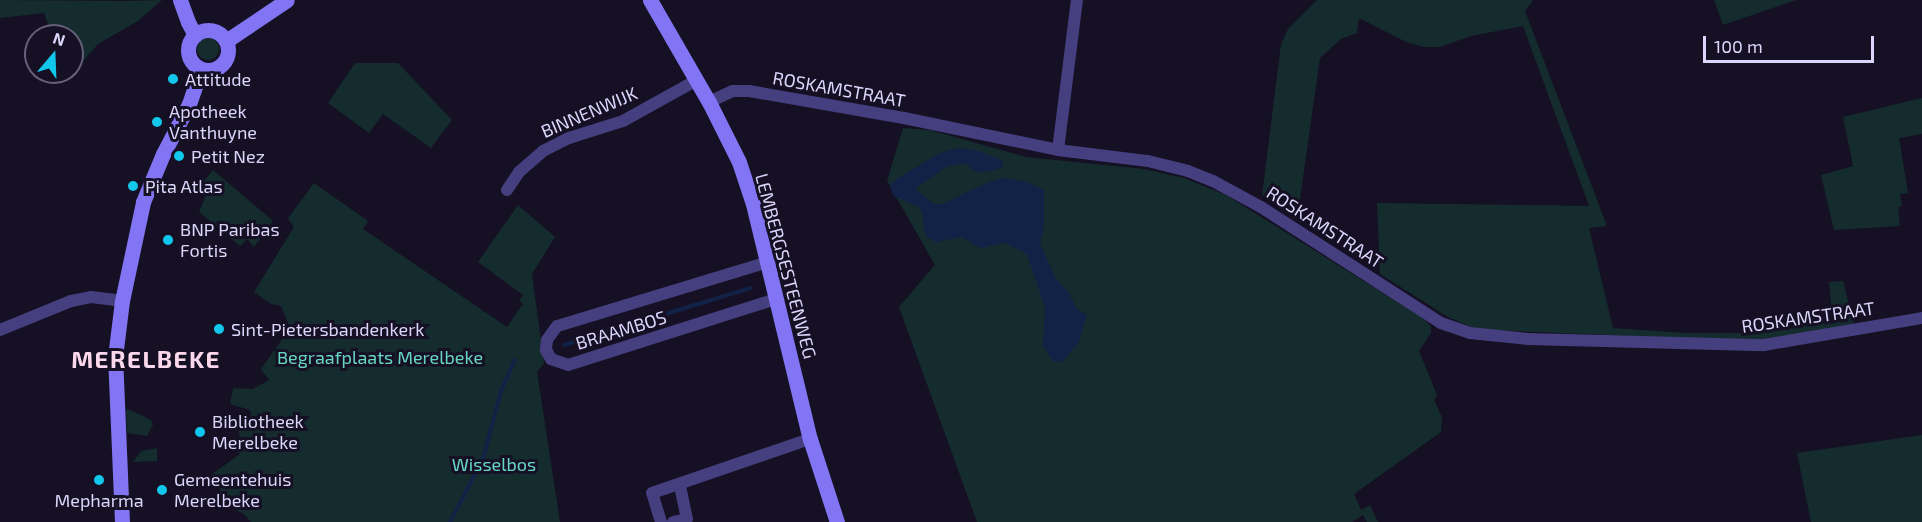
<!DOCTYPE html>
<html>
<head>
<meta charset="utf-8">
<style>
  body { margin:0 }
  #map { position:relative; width:1922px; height:522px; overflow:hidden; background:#151024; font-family:"Exo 2",sans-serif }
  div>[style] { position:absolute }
  .green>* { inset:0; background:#142c2d }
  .round { border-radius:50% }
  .water>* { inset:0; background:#122246 }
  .stream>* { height:4px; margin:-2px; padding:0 2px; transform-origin:2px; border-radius:2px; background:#122246 }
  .street>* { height:12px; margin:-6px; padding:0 6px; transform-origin:6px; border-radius:6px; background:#463f7f }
  .secondary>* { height:15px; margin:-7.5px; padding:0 7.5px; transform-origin:7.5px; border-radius:7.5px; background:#8175f4 }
  .secondary>.ring { margin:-7.5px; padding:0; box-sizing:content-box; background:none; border:15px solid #8175f4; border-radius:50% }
  .dots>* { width:16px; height:16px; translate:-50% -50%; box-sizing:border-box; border:3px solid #151024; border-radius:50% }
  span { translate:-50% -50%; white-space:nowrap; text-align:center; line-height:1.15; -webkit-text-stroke:6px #151024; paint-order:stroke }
  .poi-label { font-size:18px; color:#ddd6fc }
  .left { translate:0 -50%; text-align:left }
  .street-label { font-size:18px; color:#ddd6fc }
  .park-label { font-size:18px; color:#67d7c3 }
  .district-label { font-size:24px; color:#fcd8ec; font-weight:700; letter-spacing:1.5px }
  .north { position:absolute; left:24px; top:24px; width:60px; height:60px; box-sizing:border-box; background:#151024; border:2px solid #655f7a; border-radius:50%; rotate:19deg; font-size:16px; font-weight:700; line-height:24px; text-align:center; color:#ddd6fc }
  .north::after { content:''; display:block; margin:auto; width:21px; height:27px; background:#12c7ec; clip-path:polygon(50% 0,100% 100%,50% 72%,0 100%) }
  .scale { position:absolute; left:1703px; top:36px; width:171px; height:27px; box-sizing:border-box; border:3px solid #ddd6fc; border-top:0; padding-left:8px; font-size:18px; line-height:21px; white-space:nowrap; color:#ddd6fc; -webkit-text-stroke:4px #151024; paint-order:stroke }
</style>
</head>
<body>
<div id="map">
  <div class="green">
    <div style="clip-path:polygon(0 0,128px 1px,162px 0,138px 21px,98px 44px,67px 80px,64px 72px,72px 72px,72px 36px,52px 36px,44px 13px,0 18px)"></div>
    <div style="clip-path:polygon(1317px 0,1533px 0,1525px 11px,1607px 226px,1589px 228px,1613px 328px,1686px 333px,1754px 333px,1833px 322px,1829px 282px,1843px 281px,1854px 325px,1755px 341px,1490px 330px,1471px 327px,1448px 317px,1380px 274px,1377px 203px,1589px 206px,1523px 26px,1471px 36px,1440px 47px,1424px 47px,1406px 42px,1359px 18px,1357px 33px,1341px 39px,1320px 58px,1297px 220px,1262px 195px,1281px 44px,1288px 29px)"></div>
    <div style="clip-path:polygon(1714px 0,1796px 0,1723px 25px)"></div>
    <div class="round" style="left:197px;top:38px;width:22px;height:22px"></div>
    <div style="clip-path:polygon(355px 63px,398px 63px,452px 120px,431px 148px,383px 114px,369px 133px,328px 103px)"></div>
    <div style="clip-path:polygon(1922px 98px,1922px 134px,1899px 138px,1908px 193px,1900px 194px,1902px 206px,1898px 207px,1900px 226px,1834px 230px,1821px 175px,1853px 166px,1843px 117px)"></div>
    <div style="clip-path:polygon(903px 128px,930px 130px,1026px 157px,1144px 169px,1184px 178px,1226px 195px,1421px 317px,1431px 326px,1431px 333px,1419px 351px,1437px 395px,1434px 400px,1442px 417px,1441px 432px,1354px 494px,1361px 510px,1370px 505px,1378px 522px,1367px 522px,1363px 515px,1352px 522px,977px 522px,899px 307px,935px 265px,887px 181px)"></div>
    <div style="clip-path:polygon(213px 170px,273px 221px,254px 247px,247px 239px,240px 246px,199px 212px,209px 188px,203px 182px)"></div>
    <div style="clip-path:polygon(314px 183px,368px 221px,363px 229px,366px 231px,507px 327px,523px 304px,519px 300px,523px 295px,478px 262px,518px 205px,555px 237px,532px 274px,544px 363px,537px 372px,560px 522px,251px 522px,244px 514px,230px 507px,211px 475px,240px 454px,234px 447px,240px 443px,239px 431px,250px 420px,251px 414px,250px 410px,230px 404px,233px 388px,253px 389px,269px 380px,261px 369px,290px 328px,281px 306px,271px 304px,254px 292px,294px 227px,288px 219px,289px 217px)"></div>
    <div style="clip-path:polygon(128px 409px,151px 420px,153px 425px,147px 436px,127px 433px,126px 410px)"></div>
    <div style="clip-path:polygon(1922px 435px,1922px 522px,1811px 522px,1797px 453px)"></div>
    <div style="clip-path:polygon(157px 448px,157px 461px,133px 462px,141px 451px)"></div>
  </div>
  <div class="water">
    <div style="clip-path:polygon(958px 148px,975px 150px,1002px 160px,1003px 164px,1002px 168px,994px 170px,977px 173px,965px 163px,946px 167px,915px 189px,934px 204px,942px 204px,991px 181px,1005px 178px,1027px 182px,1044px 190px,1044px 226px,1040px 244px,1056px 279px,1068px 292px,1077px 309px,1087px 315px,1079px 342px,1063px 361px,1054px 362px,1043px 346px,1045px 307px,1027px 254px,1005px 243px,980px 248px,962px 237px,936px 242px,928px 238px,924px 231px,923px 215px,919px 207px,893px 196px,890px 185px,898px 178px,940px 153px)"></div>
  </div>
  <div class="stream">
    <div style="left:564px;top:345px;width:195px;rotate:-17deg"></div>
    <div style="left:450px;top:522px;width:71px;rotate:-62.4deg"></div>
    <div style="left:483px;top:459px;width:70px;rotate:-75.2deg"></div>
    <div style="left:501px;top:391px;width:34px;rotate:-66deg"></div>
  </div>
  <div class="street">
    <div style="left:709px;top:102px;width:26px;rotate:-25deg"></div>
    <div style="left:733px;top:91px;width:16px"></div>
    <div style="left:749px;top:91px;width:157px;rotate:9.9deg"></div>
    <div style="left:904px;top:118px;width:157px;rotate:11.7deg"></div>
    <div style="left:1058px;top:150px;width:91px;rotate:7deg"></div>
    <div style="left:1148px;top:161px;width:41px;rotate:14deg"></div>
    <div style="left:1188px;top:171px;width:27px;rotate:22deg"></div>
    <div style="left:1213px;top:181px;width:55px;rotate:28.4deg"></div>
    <div style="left:1261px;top:207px;width:214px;rotate:32.8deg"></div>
    <div style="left:1441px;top:323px;width:31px;rotate:19deg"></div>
    <div style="left:1470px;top:333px;width:58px;rotate:5.9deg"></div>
    <div style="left:1528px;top:339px;width:236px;rotate:1.5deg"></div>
    <div style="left:1764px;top:345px;width:160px;rotate:-9.7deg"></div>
    <div style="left:1058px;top:150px;width:151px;rotate:-82.8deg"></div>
    <div style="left:507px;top:190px;width:22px;rotate:-56deg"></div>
    <div style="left:519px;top:172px;width:32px;rotate:-41deg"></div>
    <div style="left:543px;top:151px;width:29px;rotate:-27deg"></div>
    <div style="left:569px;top:138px;width:57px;rotate:-17.5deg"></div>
    <div style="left:623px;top:121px;width:85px;rotate:-29deg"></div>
    <div style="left:768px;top:262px;width:220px;rotate:163.1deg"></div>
    <div style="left:557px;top:326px;width:17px;rotate:126deg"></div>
    <div style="left:547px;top:340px;width:10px;rotate:96deg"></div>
    <div style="left:546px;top:350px;width:10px;rotate:61deg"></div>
    <div style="left:551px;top:359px;width:18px;rotate:19deg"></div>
    <div style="left:568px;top:365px;width:218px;rotate:-17.6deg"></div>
    <div style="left:0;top:330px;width:77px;rotate:-22.2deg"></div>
    <div style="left:71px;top:301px;width:20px;rotate:-11deg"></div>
    <div style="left:91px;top:297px;width:31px;rotate:7deg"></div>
    <div style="left:661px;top:522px;width:30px;rotate:-107deg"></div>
    <div style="left:652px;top:493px;width:167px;rotate:-18.9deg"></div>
    <div style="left:673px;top:522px;width:14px;rotate:-12deg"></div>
    <div style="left:687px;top:519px;width:35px;rotate:-102deg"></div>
  </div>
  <div class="secondary">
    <div style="left:180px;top:0;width:23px;rotate:70deg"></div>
    <div style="left:188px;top:22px;width:15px;rotate:62deg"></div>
    <div style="left:650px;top:0;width:118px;rotate:60deg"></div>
    <div style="left:709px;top:102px;width:67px;rotate:63.4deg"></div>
    <div style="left:739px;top:162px;width:44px;rotate:71.6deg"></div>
    <div style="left:753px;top:204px;width:242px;rotate:76.4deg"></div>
    <div style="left:810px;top:439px;width:87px;rotate:72deg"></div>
    <div class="ring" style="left:188px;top:30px;width:25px;height:25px"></div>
    <div style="left:226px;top:41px;width:73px;rotate:-33.9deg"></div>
    <div style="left:122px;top:522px;width:165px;rotate:-92.4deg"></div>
    <div style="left:115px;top:357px;width:56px;rotate:-82.9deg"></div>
    <div style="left:122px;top:301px;width:101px;rotate:-78deg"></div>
    <div style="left:143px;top:202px;width:52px;rotate:-67.4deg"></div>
    <div style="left:163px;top:154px;width:56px;rotate:-62.5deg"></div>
    <div style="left:189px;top:104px;width:37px;rotate:-71deg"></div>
  </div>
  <div class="dots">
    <div style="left:173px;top:79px;background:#12c7ec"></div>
    <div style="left:157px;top:122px;background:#12c7ec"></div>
    <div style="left:179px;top:156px;background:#12c7ec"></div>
    <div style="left:133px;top:186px;background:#12c7ec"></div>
    <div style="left:168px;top:240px;background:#12c7ec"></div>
    <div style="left:219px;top:329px;background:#12c7ec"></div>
    <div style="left:200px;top:432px;background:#12c7ec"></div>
    <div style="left:99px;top:480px;background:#12c7ec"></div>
    <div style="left:162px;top:490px;background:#12c7ec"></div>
  </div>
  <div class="poi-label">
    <span class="left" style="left:185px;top:79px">Attitude</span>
    <span class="left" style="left:169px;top:122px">Apotheek<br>Vanthuyne</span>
    <span class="left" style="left:191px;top:156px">Petit Nez</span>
    <span class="left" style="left:145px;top:186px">Pita Atlas</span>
    <span class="left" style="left:180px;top:240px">BNP Paribas<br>Fortis</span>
    <span class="left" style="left:231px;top:329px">Sint-Pietersbandenkerk</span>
    <span class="left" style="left:212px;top:432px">Bibliotheek<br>Merelbeke</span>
    <span class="left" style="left:174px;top:490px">Gemeentehuis<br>Merelbeke</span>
    <span style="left:99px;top:500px">Mepharma</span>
  </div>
  <div class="street-label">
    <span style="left:839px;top:89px;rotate:10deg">ROSKAMSTRAAT</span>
    <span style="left:589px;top:112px;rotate:-23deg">BINNENWIJK</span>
    <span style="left:1325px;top:227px;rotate:33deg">ROSKAMSTRAAT</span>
    <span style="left:786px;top:266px;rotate:75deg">LEMBERGSESTEENWEG</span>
    <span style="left:1808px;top:317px;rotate:-8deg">ROSKAMSTRAAT</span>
    <span style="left:621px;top:330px;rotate:-17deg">BRAAMBOS</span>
  </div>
  <div class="park-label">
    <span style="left:380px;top:357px">Begraafplaats Merelbeke</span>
    <span style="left:494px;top:464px">Wisselbos</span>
  </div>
  <div class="district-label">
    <span style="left:146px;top:359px">MERELBEKE</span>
  </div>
  <div class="north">N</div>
  <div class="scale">100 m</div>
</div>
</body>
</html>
